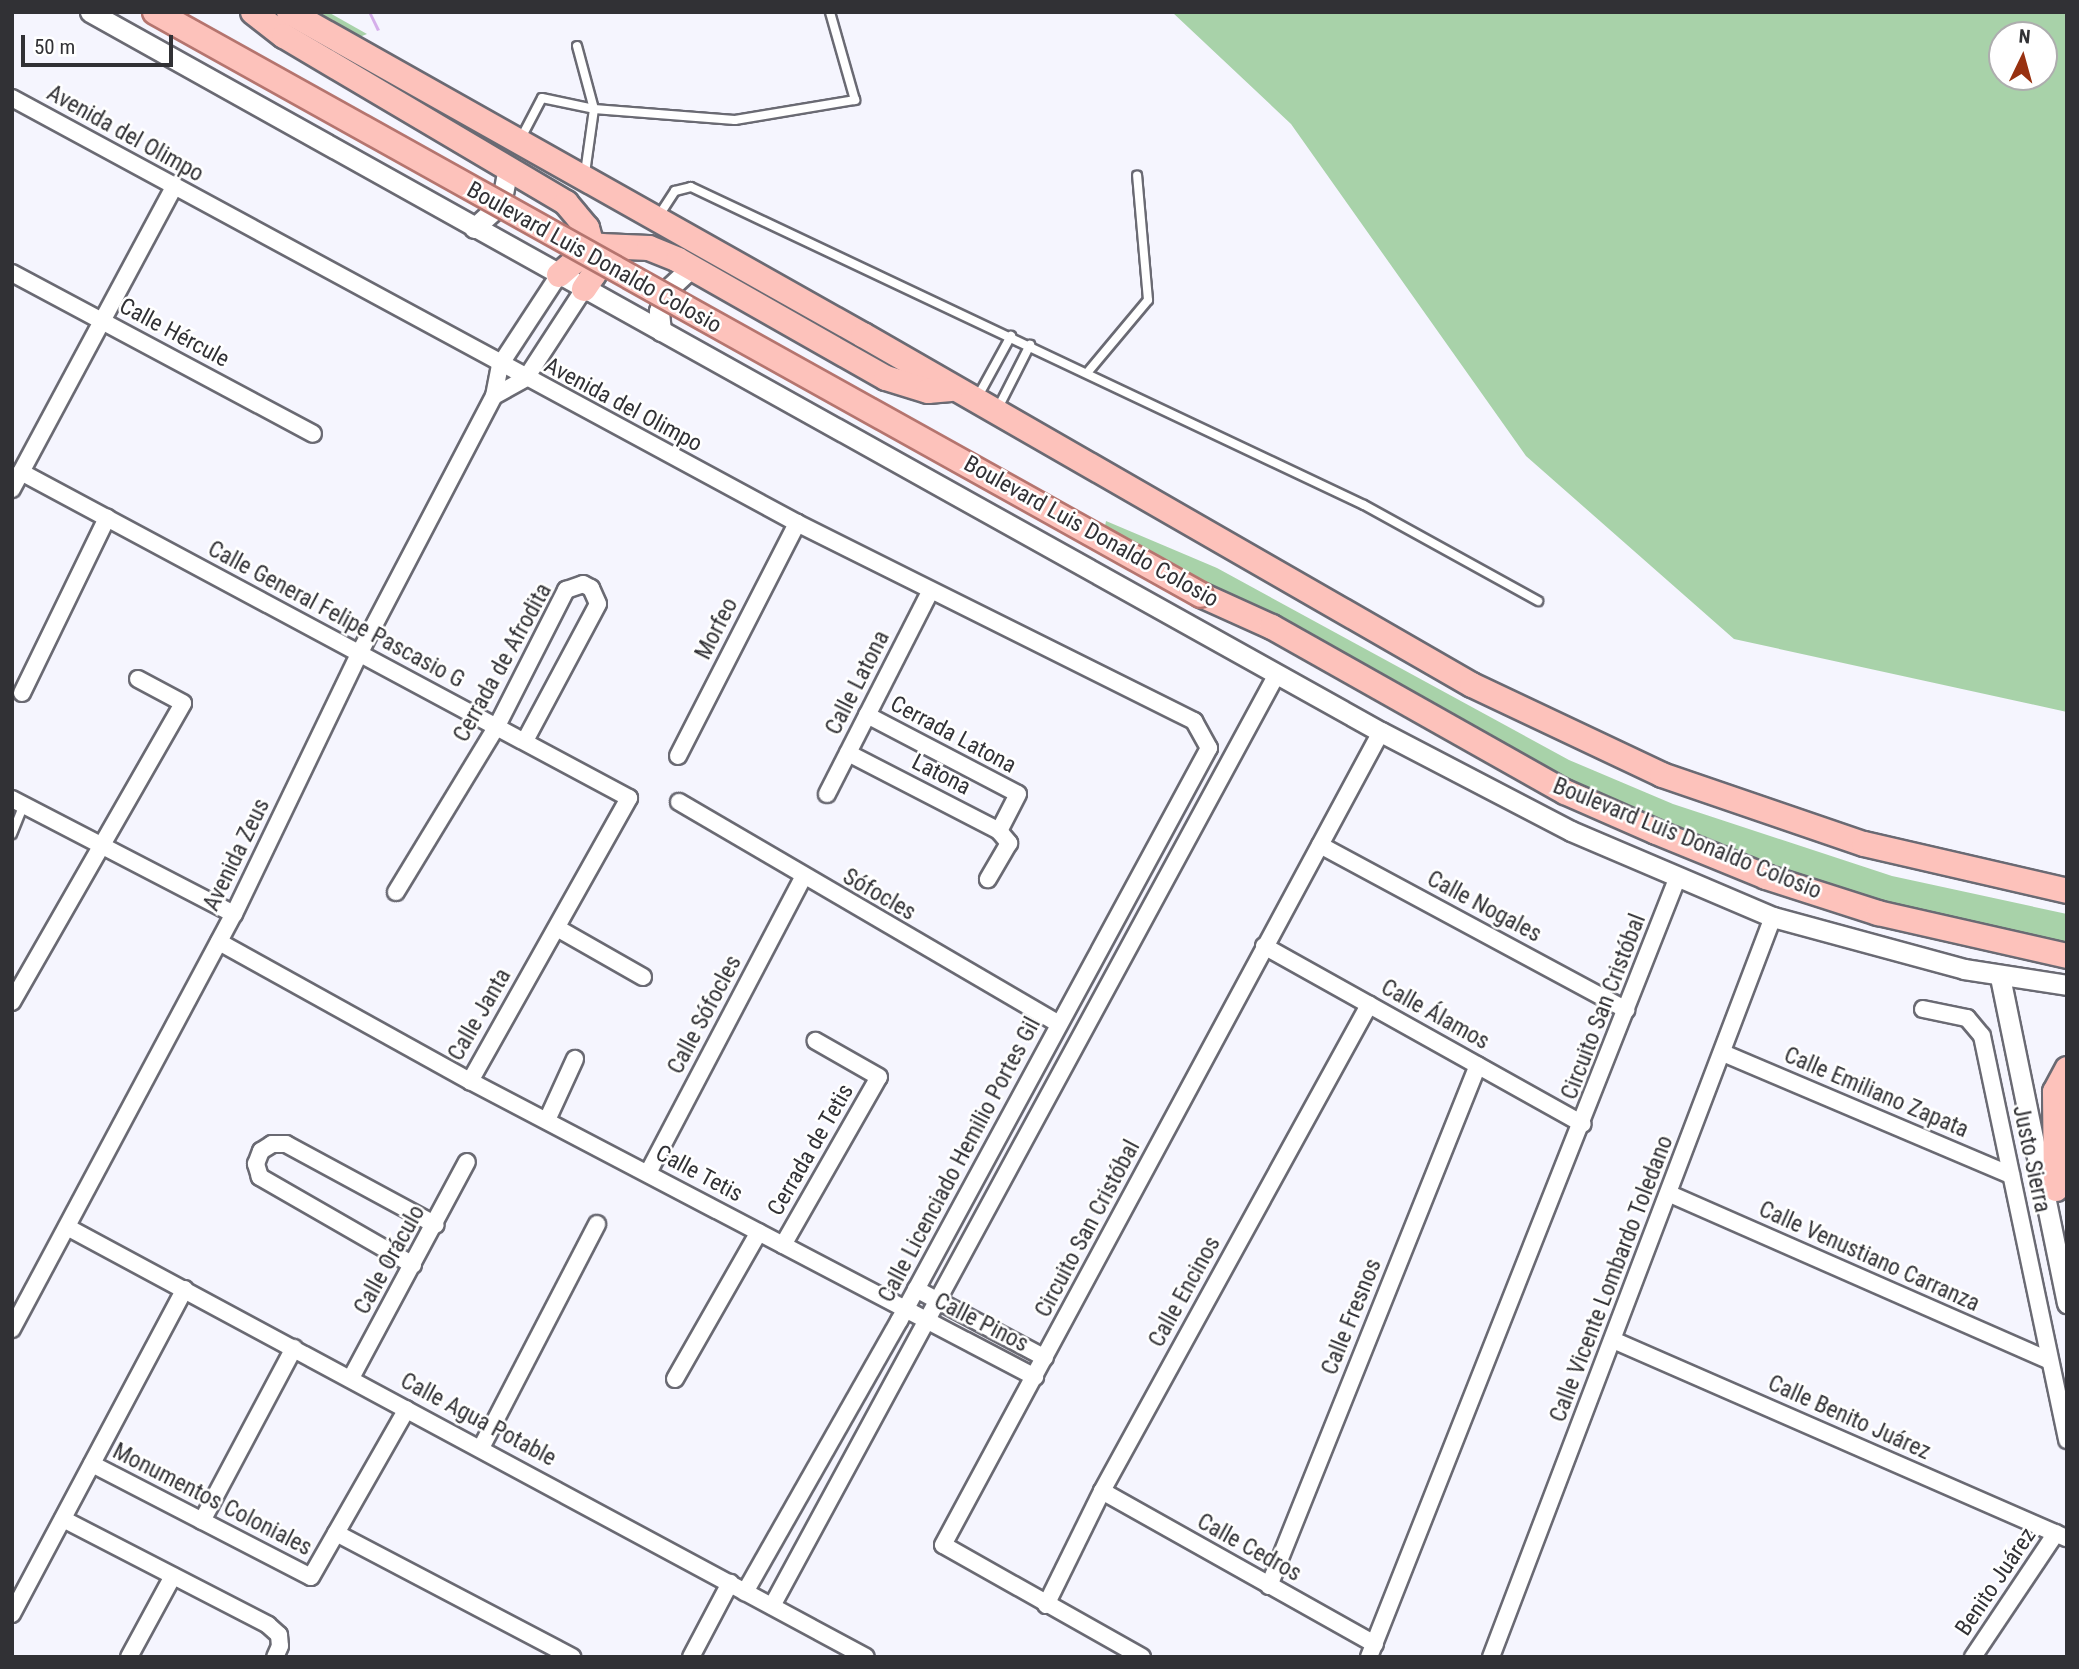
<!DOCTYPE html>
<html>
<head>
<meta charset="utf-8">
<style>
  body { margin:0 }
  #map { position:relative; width:2079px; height:1669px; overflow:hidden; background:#f5f5fe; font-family:"Roboto Condensed",sans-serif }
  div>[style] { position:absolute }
  .green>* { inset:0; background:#a8d2a9 }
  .building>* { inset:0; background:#d5aeea }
  .roads { filter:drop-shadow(2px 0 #6a6a73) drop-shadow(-2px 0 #6a6a73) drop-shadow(0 2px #6a6a73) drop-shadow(0 -2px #6a6a73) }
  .service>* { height:8px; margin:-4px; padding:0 4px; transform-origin:4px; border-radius:4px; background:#fff }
  .minor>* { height:16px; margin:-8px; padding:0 8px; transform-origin:8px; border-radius:8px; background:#fff }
  .tertiary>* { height:19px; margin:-9.5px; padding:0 9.5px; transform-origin:9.5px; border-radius:9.5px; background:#fff }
  .primary>* { height:24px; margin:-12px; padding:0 12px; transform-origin:12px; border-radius:12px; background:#fdc2bb }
  .bridges { filter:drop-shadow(2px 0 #b5756f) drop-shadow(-2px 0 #b5756f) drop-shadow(0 2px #b5756f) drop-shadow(0 -2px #b5756f) }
  .primary-bridge>* { height:24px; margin:-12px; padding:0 12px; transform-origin:12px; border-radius:12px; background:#fdc2bb }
  span { translate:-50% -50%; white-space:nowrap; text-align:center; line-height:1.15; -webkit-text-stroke:5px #fff; paint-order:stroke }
  .street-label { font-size:23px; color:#313135 }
  .frame { position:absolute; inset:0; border:14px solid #313135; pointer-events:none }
  .north { position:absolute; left:1988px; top:21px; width:70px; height:70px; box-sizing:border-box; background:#fff; border:2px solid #adadae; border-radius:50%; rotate:5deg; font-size:19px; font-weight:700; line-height:28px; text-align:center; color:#313135 }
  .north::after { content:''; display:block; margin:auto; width:24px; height:32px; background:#983110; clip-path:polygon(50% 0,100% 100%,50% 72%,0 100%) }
  .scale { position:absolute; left:21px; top:35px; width:152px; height:32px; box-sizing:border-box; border:4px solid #313135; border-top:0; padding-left:9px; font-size:21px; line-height:24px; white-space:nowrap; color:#313135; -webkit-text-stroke:5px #fff; paint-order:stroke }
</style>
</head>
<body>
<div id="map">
  <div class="green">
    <div style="clip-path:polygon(314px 12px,328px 12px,367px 34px,357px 38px)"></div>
    <div style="clip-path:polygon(evenodd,1172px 12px,2067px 12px,2067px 712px,1734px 639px,1526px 456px,1291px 124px,1172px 12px,2002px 35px,2044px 35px,2044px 77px,2002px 77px,2002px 35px)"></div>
    <div style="clip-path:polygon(1106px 521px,1217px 568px,1569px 760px,1673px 804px,1892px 876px,2067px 914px,2067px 942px,2016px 935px,1883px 903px,1760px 865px,1561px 778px,1205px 586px,1105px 526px)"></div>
  </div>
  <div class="building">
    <div style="clip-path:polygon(368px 12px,371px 12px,380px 30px,377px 31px)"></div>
  </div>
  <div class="roads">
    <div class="service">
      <div style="left:577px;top:46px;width:65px;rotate:74.9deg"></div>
      <div style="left:594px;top:109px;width:65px;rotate:98deg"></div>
      <div style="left:520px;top:140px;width:47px;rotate:-62.4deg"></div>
      <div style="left:542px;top:98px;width:53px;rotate:11.9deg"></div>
      <div style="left:594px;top:109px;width:141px;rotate:4.5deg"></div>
      <div style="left:735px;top:120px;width:122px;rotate:-9.5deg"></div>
      <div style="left:855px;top:100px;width:91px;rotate:-105.9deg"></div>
      <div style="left:658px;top:217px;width:31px;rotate:-57deg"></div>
      <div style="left:675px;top:191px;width:16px;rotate:-14deg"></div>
      <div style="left:691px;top:187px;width:744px;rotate:25.29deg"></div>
      <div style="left:1364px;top:505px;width:199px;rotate:28.9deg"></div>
      <div style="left:1087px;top:373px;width:95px;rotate:-50.1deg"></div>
      <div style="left:1148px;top:300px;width:125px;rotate:-95deg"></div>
      <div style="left:977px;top:398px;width:71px;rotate:-61.3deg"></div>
      <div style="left:998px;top:408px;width:71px;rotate:-63.1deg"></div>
      <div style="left:12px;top:834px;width:31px;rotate:-68deg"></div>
    </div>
    <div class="minor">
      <div style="left:12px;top:98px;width:893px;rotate:28.43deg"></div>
      <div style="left:797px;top:523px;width:444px;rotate:26.5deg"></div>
      <div style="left:1194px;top:721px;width:31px;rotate:61deg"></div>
      <div style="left:1209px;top:748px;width:651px;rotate:118.41deg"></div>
      <div style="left:899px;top:1321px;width:312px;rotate:119.6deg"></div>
      <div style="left:12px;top:273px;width:341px;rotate:28.1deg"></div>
      <div style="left:494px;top:396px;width:37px;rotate:-29deg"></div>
      <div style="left:526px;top:378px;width:106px;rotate:-56.9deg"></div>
      <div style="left:21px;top:472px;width:690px;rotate:28.2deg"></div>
      <div style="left:629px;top:798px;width:325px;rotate:119.3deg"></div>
      <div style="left:12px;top:489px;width:343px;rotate:-61.8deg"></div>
      <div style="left:22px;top:693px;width:195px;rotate:-64.1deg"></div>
      <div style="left:867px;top:715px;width:170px;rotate:27.6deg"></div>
      <div style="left:1018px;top:794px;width:42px;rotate:117.2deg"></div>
      <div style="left:848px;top:753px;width:170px;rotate:27.3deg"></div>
      <div style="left:999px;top:831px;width:16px;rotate:50deg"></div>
      <div style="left:1009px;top:843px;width:42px;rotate:120.3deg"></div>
      <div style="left:678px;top:756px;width:262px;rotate:-62.9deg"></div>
      <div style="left:827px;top:794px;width:227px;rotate:-63deg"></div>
      <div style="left:12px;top:799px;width:250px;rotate:27.4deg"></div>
      <div style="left:679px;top:802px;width:440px;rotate:30.3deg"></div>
      <div style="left:1320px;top:845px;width:348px;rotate:28.3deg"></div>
      <div style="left:396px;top:892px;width:194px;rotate:-58.7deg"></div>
      <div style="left:497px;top:726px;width:153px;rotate:-63.1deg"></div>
      <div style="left:566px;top:590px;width:18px;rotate:-19deg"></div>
      <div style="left:583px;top:584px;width:9px;rotate:27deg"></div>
      <div style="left:591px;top:588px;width:17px;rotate:66deg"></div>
      <div style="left:598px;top:604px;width:155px;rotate:118.1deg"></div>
      <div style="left:557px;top:928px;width:99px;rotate:29.7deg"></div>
      <div style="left:219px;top:942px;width:287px;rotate:29deg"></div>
      <div style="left:470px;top:1081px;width:638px;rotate:27.65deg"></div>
      <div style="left:1264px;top:946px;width:365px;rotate:29.2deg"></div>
      <div style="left:12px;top:1002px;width:344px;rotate:-60.2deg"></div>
      <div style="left:183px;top:703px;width:51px;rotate:-151.9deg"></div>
      <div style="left:1923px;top:1009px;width:45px;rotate:11.6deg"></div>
      <div style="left:1967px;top:1018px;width:23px;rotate:50deg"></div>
      <div style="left:1982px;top:1036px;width:413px;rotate:78.1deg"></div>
      <div style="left:1723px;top:1053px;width:313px;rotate:23deg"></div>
      <div style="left:548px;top:1118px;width:65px;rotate:-65.4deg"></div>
      <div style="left:648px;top:1173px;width:333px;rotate:-62.3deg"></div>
      <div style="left:1670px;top:1194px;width:415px;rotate:23.7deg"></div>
      <div style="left:67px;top:1227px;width:907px;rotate:28.29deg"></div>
      <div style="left:783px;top:1245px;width:193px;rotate:-60.3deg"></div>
      <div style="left:879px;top:1077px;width:73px;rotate:-150.3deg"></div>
      <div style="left:413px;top:1265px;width:177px;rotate:-150.1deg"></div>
      <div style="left:260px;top:1177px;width:14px;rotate:-107deg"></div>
      <div style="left:256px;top:1164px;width:14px;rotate:-69deg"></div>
      <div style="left:261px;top:1151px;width:13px;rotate:-32deg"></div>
      <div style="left:272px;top:1144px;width:14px"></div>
      <div style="left:286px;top:1144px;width:170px;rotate:28.4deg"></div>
      <div style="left:916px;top:1289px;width:146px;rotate:28.1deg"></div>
      <div style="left:12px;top:1329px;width:471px;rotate:-61.9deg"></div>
      <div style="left:234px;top:914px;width:288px;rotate:-64.3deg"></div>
      <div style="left:359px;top:654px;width:291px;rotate:-62.4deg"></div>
      <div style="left:494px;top:396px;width:32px;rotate:-79deg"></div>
      <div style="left:500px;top:365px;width:108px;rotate:-56.8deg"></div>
      <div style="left:1613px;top:1340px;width:495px;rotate:23.6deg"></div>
      <div style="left:351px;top:1378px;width:245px;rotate:-61.8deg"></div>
      <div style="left:675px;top:1379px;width:169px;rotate:-60.3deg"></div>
      <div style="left:482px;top:1446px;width:250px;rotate:-62.6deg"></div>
      <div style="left:92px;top:1464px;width:246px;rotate:27.3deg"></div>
      <div style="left:311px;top:1577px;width:193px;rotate:-60.3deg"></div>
      <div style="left:1102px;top:1491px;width:313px;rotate:29.3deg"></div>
      <div style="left:63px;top:1519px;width:231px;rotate:27.3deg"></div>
      <div style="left:268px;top:1625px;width:15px;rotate:42deg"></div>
      <div style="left:279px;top:1635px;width:11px;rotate:85deg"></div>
      <div style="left:280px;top:1646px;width:12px;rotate:114deg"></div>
      <div style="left:202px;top:1521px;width:196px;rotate:-62deg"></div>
      <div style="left:336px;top:1533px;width:267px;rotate:27.7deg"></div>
      <div style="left:1269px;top:1586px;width:561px;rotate:-68.14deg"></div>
      <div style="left:1046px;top:1605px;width:127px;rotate:-63.8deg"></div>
      <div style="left:1102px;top:1491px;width:555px;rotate:-61.22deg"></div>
      <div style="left:772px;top:1606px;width:1060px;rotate:-61.55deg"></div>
      <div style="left:12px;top:1614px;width:368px;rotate:-62deg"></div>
      <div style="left:129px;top:1657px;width:92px;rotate:-61.5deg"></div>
      <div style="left:691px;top:1657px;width:84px;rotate:-62.2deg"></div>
      <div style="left:1142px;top:1657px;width:228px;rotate:-150.6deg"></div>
      <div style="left:943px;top:1545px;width:923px;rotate:-61.69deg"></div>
      <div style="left:1369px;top:1657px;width:837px;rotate:-68.4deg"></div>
      <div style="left:1491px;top:1657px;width:792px;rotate:-69.14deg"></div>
      <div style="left:1973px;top:1657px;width:149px;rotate:-56.2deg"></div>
    </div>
    <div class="tertiary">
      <div style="left:90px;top:12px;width:1478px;rotate:29.15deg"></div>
      <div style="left:1381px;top:732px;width:214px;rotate:27.5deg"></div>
      <div style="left:1571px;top:831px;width:220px;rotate:23.1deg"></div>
      <div style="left:1773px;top:917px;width:198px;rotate:15.2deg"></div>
      <div style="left:1964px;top:969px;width:104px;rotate:8.8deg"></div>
      <div style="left:474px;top:228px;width:36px;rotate:-42deg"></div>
      <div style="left:501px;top:204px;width:37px;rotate:-79deg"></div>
      <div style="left:661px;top:331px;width:20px;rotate:-96deg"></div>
      <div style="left:659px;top:311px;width:20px;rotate:-72deg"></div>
      <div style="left:665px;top:292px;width:37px;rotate:-43deg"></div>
      <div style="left:2000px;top:977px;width:333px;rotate:78.4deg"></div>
    </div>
    <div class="primary">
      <div style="left:253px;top:12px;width:39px;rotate:38deg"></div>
      <div style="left:284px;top:36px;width:328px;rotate:30.6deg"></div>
      <div style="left:566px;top:203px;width:33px;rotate:50deg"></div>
      <div style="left:587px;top:228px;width:29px;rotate:74deg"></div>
      <div style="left:595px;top:256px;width:18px;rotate:93deg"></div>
      <div style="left:594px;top:274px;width:18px;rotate:124deg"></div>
      <div style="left:289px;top:12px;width:659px;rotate:29.37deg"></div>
      <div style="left:863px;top:335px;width:702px;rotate:29.89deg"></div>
      <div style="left:1472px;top:685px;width:210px;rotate:25.3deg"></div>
      <div style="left:1662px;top:775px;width:213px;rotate:18.9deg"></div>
      <div style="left:1864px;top:844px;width:208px;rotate:13deg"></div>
      <div style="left:559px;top:275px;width:32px;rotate:-41deg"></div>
      <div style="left:583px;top:254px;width:20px;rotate:-24deg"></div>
      <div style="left:601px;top:246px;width:48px;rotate:2.4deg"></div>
      <div style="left:649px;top:248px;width:31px;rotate:22deg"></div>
      <div style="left:678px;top:260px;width:239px;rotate:29.6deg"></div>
      <div style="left:886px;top:378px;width:44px;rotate:17.2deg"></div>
      <div style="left:928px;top:391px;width:23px;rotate:-5deg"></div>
      <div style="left:1201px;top:595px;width:78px;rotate:24.3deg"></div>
      <div style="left:1272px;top:627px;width:336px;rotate:29.4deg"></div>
      <div style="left:1565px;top:792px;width:99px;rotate:23.7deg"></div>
      <div style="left:1656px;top:832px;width:119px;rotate:22.2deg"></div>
      <div style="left:1766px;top:877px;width:118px;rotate:17.8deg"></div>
      <div style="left:1878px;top:913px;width:194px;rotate:12.8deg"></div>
      <div style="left:2056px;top:1189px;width:97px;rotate:-90.6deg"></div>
      <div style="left:2055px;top:1092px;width:26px;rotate:-62deg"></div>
    </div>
  </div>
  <div class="bridges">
    <div class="primary-bridge">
      <div style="left:155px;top:12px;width:1197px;rotate:29.13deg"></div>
    </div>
  </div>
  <div class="street-label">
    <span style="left:125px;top:134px;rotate:29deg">Avenida del Olimpo</span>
    <span style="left:594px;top:258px;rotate:29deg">Boulevard Luis Donaldo Colosio</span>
    <span style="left:174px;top:333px;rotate:28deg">Calle Hércule</span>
    <span style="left:623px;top:405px;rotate:28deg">Avenida del Olimpo</span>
    <span style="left:1091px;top:532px;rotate:29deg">Boulevard Luis Donaldo Colosio</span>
    <span style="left:336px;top:615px;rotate:28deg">Calle General Felipe Pascasio G</span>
    <span style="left:717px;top:629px;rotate:-63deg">Morfeo</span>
    <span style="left:503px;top:663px;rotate:-61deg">Cerrada de Afrodita</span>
    <span style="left:858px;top:683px;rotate:-63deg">Calle Latona</span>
    <span style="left:953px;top:735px;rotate:28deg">Cerrada Latona</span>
    <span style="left:941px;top:775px;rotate:27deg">Latona</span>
    <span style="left:1687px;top:839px;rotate:22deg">Boulevard Luis Donaldo Colosio</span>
    <span style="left:237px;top:855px;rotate:-64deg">Avenida Zeus</span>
    <span style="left:879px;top:895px;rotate:30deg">Sófocles</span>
    <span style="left:1484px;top:907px;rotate:28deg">Calle Nogales</span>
    <span style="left:1604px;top:1007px;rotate:-69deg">Circuito San Cristóbal</span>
    <span style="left:480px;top:1015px;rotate:-60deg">Calle Janta</span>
    <span style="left:705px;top:1015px;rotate:-62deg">Calle Sófocles</span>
    <span style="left:1435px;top:1015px;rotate:29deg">Calle Álamos</span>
    <span style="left:1876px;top:1093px;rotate:23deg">Calle Emiliano Zapata</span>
    <span style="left:811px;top:1150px;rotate:-60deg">Cerrada de Tetis</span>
    <span style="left:2031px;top:1159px;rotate:78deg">Justo Sierra</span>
    <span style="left:960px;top:1160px;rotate:-62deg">Calle Licenciado Hemilio Portes Gil</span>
    <span style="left:699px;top:1174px;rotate:28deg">Calle Tetis</span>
    <span style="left:1088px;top:1229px;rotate:-62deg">Circuito San Cristóbal</span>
    <span style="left:1869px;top:1257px;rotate:24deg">Calle Venustiano Carranza</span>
    <span style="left:390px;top:1260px;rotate:-61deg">Calle Oráculo</span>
    <span style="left:1612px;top:1279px;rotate:-69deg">Calle Vicente Lombardo Toledano</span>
    <span style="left:1185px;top:1292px;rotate:-61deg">Calle Encinos</span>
    <span style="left:1352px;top:1317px;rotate:-68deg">Calle Fresnos</span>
    <span style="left:981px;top:1323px;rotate:27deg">Calle Pinos</span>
    <span style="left:1849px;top:1418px;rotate:24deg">Calle Benito Juárez</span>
    <span style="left:478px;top:1420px;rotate:28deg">Calle Agua Potable</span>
    <span style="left:212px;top:1500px;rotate:27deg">Monumentos Coloniales</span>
    <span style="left:1249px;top:1548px;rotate:29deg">Calle Cedros</span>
    <span style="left:1996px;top:1582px;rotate:-56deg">Benito Juárez</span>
  </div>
  <div class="frame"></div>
  <div class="north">N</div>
  <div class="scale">50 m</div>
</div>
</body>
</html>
